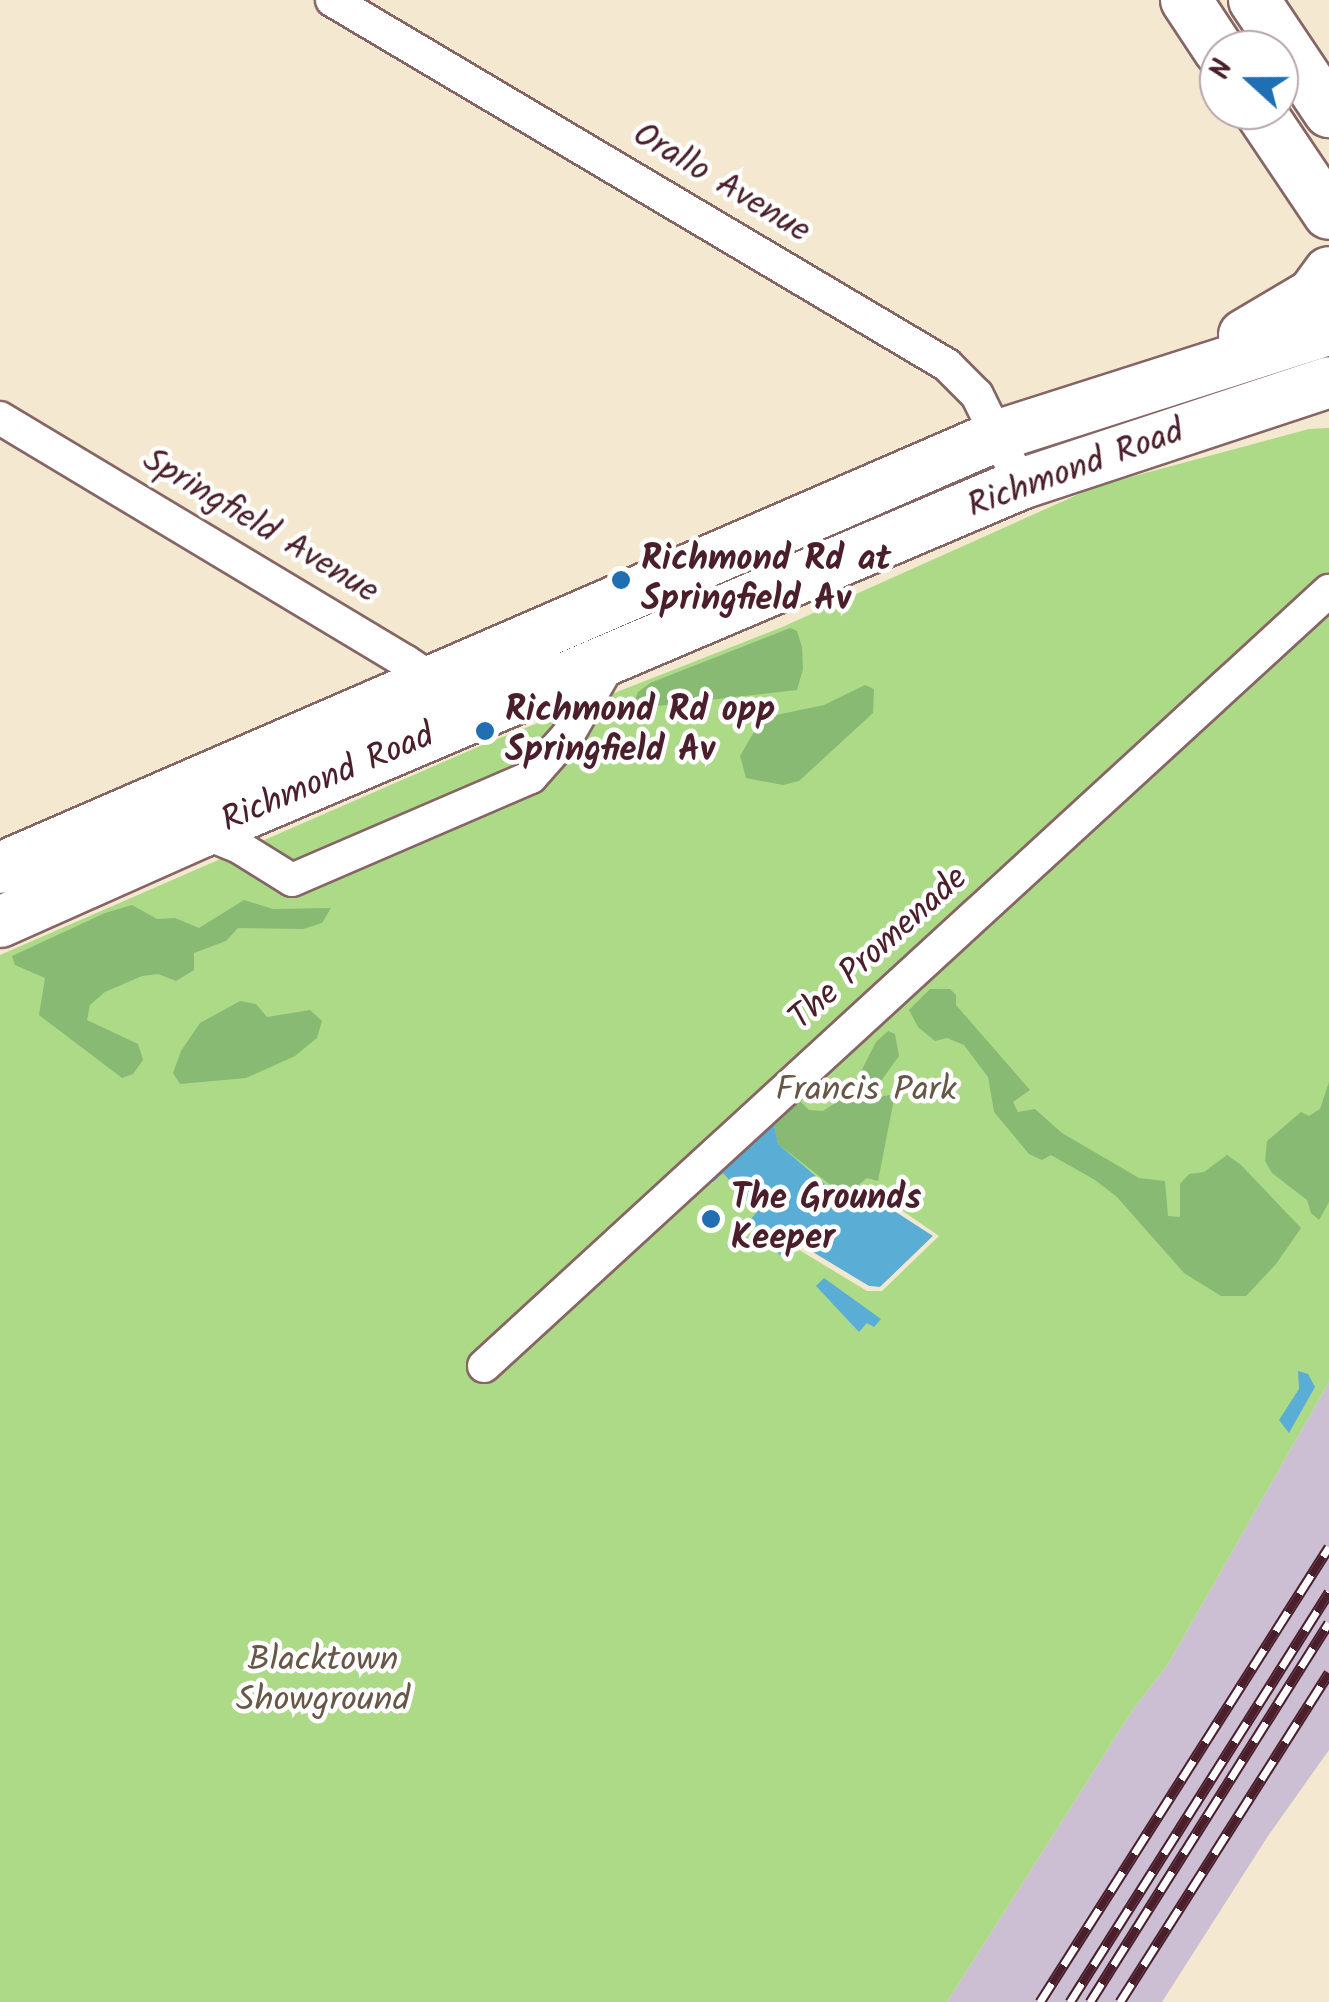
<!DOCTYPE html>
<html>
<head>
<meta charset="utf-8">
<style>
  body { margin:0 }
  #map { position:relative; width:1329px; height:2002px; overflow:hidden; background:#f4e8d1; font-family:Kalam,sans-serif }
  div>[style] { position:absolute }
  .industrial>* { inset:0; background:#ccbed3 }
  .green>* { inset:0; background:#acda87 }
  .forest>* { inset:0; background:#89ba74 }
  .water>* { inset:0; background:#5aadd5 }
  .pier>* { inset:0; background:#f4e8d1 }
  .roads { filter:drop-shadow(2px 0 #866565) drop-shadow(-2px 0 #866565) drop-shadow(0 2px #866565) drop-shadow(0 -2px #866565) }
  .street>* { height:32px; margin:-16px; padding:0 16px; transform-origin:16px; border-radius:16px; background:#fff }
  .primary>* { height:50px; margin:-25px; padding:0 25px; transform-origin:25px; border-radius:25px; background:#fff }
  .rail>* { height:11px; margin-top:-5.5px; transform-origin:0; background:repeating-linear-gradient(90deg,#fff 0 22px,#4a1f2b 0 44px); box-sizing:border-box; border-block:2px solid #4a1f2b }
  .dots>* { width:28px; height:28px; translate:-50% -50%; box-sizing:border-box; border:5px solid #fff; border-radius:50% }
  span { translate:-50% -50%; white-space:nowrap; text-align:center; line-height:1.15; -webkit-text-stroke:9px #fff; paint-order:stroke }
  .street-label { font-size:35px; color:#4a1f2b }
  .poi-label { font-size:35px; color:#4a1f2b; font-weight:700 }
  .left { translate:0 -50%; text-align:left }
  .park-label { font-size:35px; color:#675747 }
  .north { position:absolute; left:1199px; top:30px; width:100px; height:100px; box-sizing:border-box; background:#fff; border:2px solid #b7a5aa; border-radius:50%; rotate:291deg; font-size:28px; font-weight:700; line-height:40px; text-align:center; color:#4a1f2b }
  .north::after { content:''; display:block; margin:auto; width:35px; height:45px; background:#1f6fb2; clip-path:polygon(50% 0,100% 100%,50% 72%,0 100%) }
</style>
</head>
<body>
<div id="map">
  <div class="industrial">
    <div style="clip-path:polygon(1329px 1382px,1329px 1750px,1268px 1836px,1162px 2002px,947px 2002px,1132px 1711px,1168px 1664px)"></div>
  </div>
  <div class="green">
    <div style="clip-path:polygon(1329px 428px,1329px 1382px,1168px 1664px,1132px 1711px,947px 2002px,0 2002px,0 955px,487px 743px,780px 628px,1097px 486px,1309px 429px)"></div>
  </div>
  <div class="forest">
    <div style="clip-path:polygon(790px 628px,797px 631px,802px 647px,803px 669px,797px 690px,648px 707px,629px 713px,638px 692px,650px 683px)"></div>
    <div style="clip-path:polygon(865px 685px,874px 689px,873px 713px,799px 781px,783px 785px,746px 778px,740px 756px,762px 718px,824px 705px)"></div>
    <div style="clip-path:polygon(244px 900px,273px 909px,331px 908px,322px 923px,303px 929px,238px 928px,226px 941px,194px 953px,194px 970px,176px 981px,158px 974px,142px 976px,105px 992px,90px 1005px,87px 1020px,138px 1044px,143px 1060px,133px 1074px,122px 1078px,39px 1015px,45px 978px,15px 965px,12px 956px,105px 913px,132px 905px,157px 919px,175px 918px,199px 928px)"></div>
    <div style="clip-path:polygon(930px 989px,950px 989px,956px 995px,956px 1005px,1030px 1090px,1013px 1102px,1018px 1112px,1035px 1109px,1062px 1133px,1139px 1178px,1165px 1181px,1168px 1216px,1180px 1217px,1180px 1184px,1189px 1174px,1204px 1172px,1227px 1155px,1241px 1165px,1301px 1228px,1276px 1264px,1246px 1296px,1221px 1296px,1184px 1273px,1117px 1197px,1095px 1180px,1051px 1155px,1042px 1160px,1029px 1154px,994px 1112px,988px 1077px,964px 1045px,947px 1038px,935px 1041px,918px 1027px,909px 1010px)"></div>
    <div style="clip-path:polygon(240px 1001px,256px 1004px,267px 1017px,310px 1010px,322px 1021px,317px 1038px,295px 1056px,246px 1078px,180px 1084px,173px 1073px,181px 1051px,200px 1023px)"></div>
    <div style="clip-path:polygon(888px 1031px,895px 1034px,899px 1056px,876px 1088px,879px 1097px,895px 1094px,878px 1181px,867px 1178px,855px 1188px,855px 1204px,778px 1144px,773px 1120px,797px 1098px,809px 1110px,823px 1111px,850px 1093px,876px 1042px)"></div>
    <div style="clip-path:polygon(1329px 1082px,1329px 1202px,1319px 1220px,1311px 1213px,1307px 1200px,1272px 1173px,1265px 1161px,1267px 1141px,1301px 1112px,1309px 1116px,1320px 1109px)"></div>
  </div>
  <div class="water">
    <div style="clip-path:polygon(773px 1120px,778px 1144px,832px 1190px,855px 1204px,885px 1205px,934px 1235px,880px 1287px,869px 1286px,791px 1243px,780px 1255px,748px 1222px,758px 1211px,723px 1173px,713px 1182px,709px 1179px)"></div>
    <div style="clip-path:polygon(824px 1278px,881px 1319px,874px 1327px,867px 1323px,859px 1332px,816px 1286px)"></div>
    <div style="clip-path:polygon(1298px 1371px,1308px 1374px,1315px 1387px,1289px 1433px,1279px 1420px,1299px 1389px)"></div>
  </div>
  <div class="pier">
    <div style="clip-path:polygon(888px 1201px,939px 1236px,882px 1291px,867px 1291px,796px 1248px,787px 1254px,784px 1251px,798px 1243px,869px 1286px,880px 1287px,933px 1236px,885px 1205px)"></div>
  </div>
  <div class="roads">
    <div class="street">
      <div style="left:332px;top:0;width:715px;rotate:30.69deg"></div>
      <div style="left:947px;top:365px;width:42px;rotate:45deg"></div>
      <div style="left:977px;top:395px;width:99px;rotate:63.7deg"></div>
      <div style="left:0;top:418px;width:472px;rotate:31deg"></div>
      <div style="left:405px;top:661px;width:36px;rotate:34deg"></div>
      <div style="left:435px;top:681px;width:13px;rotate:67deg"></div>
      <div style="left:202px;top:832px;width:40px;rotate:22deg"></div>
      <div style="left:239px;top:847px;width:62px;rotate:31.9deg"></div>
      <div style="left:292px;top:880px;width:260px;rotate:-23.3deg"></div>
      <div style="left:531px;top:777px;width:56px;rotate:-48.6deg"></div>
      <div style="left:568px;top:735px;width:90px;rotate:-60deg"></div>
      <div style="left:484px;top:1366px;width:1147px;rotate:-42.53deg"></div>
    </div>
    <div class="primary">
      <div style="left:1186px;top:0;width:60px;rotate:56.6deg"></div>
      <div style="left:1254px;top:0;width:135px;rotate:56.2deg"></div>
      <div style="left:1259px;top:110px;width:125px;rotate:56.1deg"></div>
      <div style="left:1244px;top:335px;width:80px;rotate:-30.7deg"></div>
      <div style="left:1313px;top:294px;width:27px;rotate:-54deg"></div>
      <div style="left:0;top:868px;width:1089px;rotate:-23.43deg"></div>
      <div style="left:999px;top:435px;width:346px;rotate:-17.7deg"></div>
      <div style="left:0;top:922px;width:221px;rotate:-24deg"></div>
      <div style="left:202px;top:832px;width:890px;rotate:-23.02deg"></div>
      <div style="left:1021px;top:484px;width:324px;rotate:-18.3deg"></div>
    </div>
  </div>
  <div class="rail">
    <div style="left:1040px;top:2002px;width:539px;rotate:-57.58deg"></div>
    <div style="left:1070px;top:2002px;width:485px;rotate:-57.7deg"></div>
    <div style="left:1090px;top:2002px;width:448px;rotate:-57.8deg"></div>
    <div style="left:1120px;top:2002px;width:390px;rotate:-57.6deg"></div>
  </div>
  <div class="dots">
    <div style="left:621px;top:580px;background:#1f6fb2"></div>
    <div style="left:485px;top:731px;background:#1f6fb2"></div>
    <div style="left:711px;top:1219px;background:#1f6fb2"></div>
  </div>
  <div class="street-label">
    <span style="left:721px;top:184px;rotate:31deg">Orallo Avenue</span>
    <span style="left:1076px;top:470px;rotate:-20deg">Richmond Road</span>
    <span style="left:260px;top:527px;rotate:31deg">Springfield Avenue</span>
    <span style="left:328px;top:779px;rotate:-23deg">Richmond Road</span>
    <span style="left:879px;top:949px;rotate:-42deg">The Promenade</span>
  </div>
  <div class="poi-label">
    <span class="left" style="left:641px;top:580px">Richmond Rd at<br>Springfield Av</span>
    <span class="left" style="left:505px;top:731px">Richmond Rd opp<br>Springfield Av</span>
    <span class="left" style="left:731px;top:1219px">The Grounds<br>Keeper</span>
  </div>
  <div class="park-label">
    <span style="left:866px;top:1091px">Francis Park</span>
    <span style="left:323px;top:1681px">Blacktown<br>Showground</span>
  </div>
  <div class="north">N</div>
</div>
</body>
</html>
